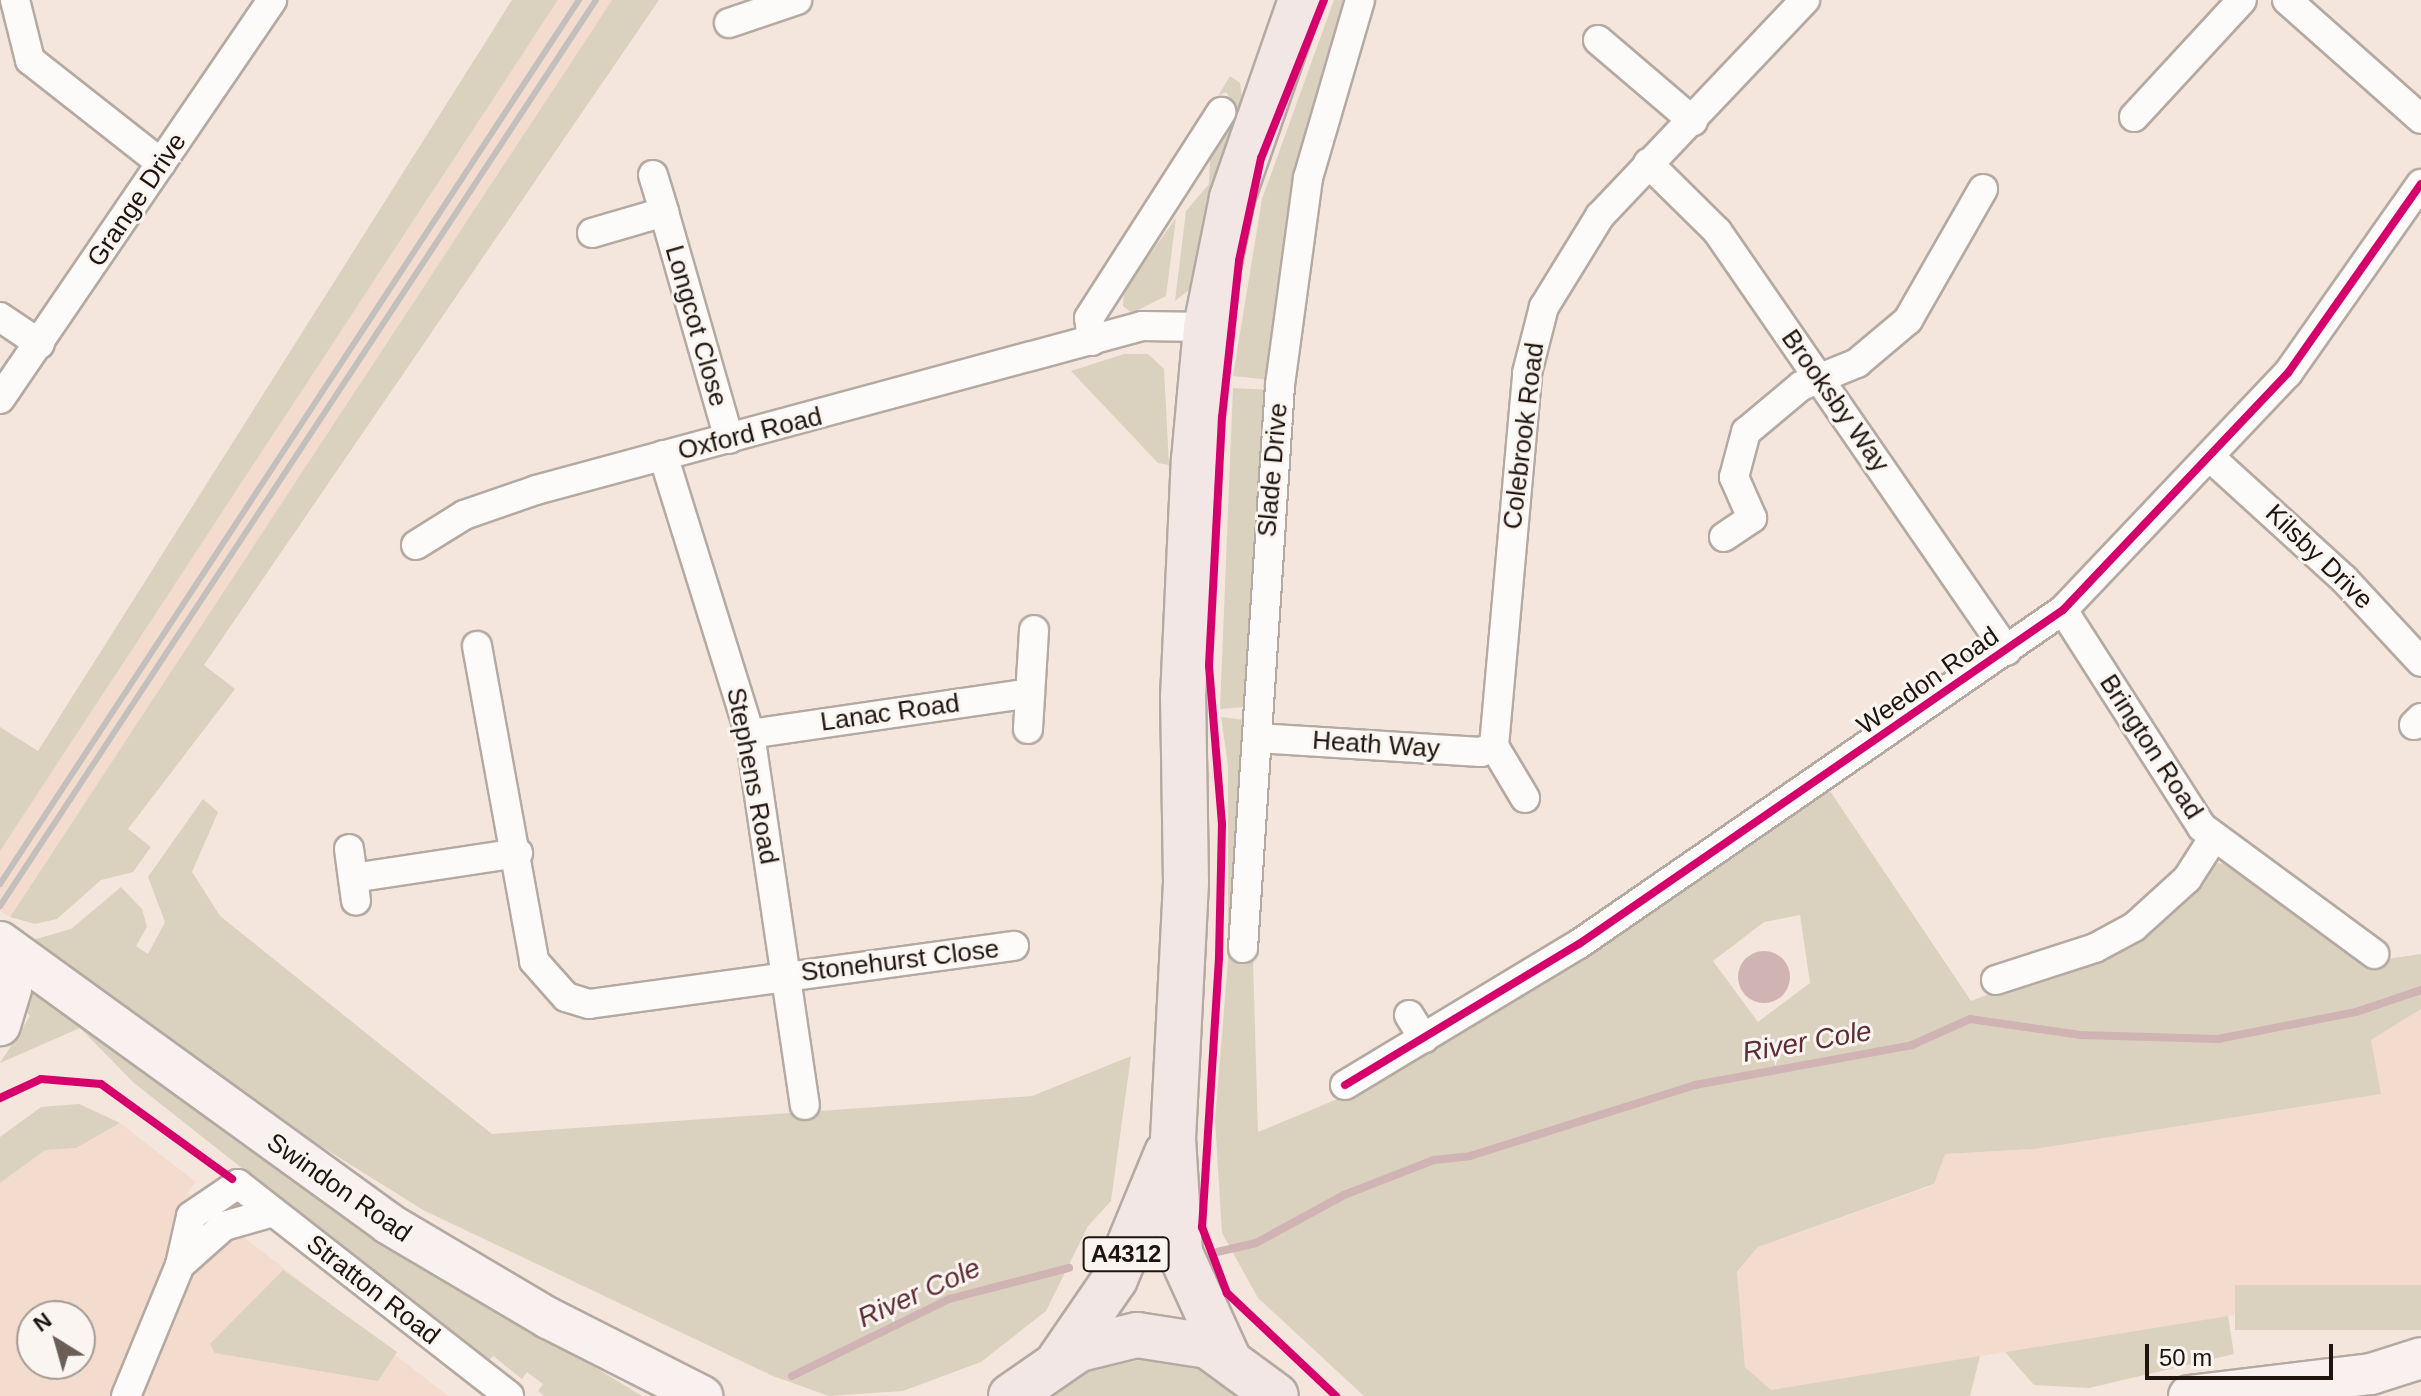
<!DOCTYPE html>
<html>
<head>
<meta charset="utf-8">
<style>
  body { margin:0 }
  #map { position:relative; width:2421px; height:1396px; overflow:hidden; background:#f4e6dd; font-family:Helvetica,sans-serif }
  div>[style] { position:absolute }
  .built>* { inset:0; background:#f3dccd }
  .green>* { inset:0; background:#dbd1bf; transform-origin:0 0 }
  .water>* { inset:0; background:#d0b3b3 }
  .round { border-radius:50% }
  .stream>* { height:8px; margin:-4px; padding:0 4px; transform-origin:4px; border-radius:4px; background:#d0b3b3 }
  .roads { filter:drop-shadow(2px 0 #b5aaa2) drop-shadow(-2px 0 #b5aaa2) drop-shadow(0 2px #b5aaa2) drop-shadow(0 -2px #b5aaa2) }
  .street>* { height:28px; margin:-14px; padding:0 14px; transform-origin:14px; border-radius:14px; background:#fdfbfa }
  .secondary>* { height:40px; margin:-20px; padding:0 20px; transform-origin:20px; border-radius:20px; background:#f8f1ef }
  .primary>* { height:44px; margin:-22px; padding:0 22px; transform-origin:22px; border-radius:22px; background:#f2e7e4 }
  .rail>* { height:6px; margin:-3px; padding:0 3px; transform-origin:3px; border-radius:3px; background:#c3bfbc }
  .cycleway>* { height:8px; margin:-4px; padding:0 4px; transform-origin:4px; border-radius:4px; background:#d6006c }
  span { translate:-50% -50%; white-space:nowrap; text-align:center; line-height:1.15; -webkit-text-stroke:6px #fbf5f1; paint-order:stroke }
  .shield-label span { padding:2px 6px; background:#fbf5f1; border:2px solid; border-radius:6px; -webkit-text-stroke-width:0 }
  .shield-label { font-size:24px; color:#1f150e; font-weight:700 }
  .street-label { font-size:26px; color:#1f150e }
  .water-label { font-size:28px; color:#5e2c35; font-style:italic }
  .north { position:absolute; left:16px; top:1300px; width:80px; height:80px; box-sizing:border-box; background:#fbf5f1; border:2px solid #a39b96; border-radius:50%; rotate:323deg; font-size:22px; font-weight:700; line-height:32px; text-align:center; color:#1f150e }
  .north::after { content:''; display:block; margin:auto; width:28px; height:36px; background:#6a5e56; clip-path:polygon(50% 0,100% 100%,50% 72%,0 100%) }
  .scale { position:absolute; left:2145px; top:1344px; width:188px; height:36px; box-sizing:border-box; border:4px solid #1f150e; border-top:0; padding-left:10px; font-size:24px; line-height:28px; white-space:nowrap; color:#1f150e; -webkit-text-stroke:6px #fbf5f1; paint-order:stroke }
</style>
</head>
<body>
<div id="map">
  <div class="built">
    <div style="clip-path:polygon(558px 0,612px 0,10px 917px,0 911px,0 851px)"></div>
    <div style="clip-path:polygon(2421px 1009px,2421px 1285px,1771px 1390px,1745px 1367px,1737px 1273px,1758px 1247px,1934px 1185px,1944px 1154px,2035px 1149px,2380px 1094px,2371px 1040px)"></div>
    <div style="clip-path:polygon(evenodd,120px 1123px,196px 1182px,187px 1193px,448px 1396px,0 1396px,0 1183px,45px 1150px,76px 1148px,120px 1123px,32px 1316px,80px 1316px,80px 1364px,32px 1364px,32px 1316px)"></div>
  </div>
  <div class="green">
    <div style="clip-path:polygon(512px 0,558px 0,0 851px,0 727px,38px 751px)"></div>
    <div style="clip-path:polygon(612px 0,659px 0,204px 665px,235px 689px,128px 829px,151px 847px,133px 872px,101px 880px,57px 919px,35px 924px,10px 917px)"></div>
    <div style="clip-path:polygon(1334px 0,1348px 0,1310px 118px,1271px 380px,1233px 376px,1262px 199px)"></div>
    <div style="clip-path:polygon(1230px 76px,1240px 83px,1243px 105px,1194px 286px,1175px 301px,1186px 211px,1209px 184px,1210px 158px,1233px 103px,1226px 92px,1218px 96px)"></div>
    <div style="clip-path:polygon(1176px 218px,1166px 296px,1132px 313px,1123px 306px,1124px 290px)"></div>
    <div style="clip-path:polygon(1124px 354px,1148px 354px,1164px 369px,1169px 465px,1158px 463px,1071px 371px)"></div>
    <div style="clip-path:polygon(1233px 388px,1271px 390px,1246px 707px,1220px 709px)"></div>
    <div style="clip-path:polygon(evenodd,1221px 717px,1246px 720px,1258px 1132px,1357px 1091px,1508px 1006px,1830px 791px,1971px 1001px,2057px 968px,2209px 863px,2237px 864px,2359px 963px,2421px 954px,2421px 1009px,2371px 1040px,2381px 1094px,2035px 1149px,1945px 1154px,1934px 1184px,1758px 1247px,1737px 1272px,1745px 1367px,1771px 1390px,1980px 1356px,1970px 1396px,1364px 1396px,1258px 1298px,1222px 1233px,1215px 1120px,1228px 961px,1228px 765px,1221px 717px,1800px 915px,1810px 983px,1758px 1022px,1713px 961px,1764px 922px,1800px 915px)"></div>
    <div style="clip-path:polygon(203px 799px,218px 812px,192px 872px,220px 916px,492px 1134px,1032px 1096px,1131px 1056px,1111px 1201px,1088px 1226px,1046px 1311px,981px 1362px,903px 1391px,829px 1396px,773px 1376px,423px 1210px,260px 1108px,29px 941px,71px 929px,121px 887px,142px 909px,147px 927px,136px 946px,148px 954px,165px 922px,148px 877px)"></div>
    <div style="clip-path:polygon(24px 981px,425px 1264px,642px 1396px,544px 1396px,538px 1391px,543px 1384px,527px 1372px,522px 1379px,493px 1356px,488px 1362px,134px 1083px,80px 1028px,0 1063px,30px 1016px,20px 1003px)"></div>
    <div style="clip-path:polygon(79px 1104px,120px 1123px,76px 1148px,45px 1150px,0 1183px,0 1137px,41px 1107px)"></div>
    <div style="clip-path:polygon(283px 1270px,397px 1352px,378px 1381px,215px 1353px,210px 1344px)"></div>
    <div style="left:2421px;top:1285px;width:45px;height:186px;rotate:90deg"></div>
    <div style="clip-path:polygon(2228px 1316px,2234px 1354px,2089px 1388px,2034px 1385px,2005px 1352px)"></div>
    <div style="clip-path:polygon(1145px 1359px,1201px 1369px,1243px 1396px,1052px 1396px,1088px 1371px)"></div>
  </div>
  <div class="water">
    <div class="round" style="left:1738px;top:951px;width:52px;height:52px"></div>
  </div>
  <div class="stream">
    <div style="left:1217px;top:1252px;width:40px;rotate:-13deg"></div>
    <div style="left:1256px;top:1243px;width:100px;rotate:-28.6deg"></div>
    <div style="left:1344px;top:1195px;width:97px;rotate:-21.3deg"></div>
    <div style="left:1434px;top:1160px;width:36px;rotate:-6deg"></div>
    <div style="left:1470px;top:1156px;width:236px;rotate:-17.5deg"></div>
    <div style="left:1695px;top:1085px;width:221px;rotate:-10.4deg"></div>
    <div style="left:1912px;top:1045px;width:64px;rotate:-24.1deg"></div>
    <div style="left:1970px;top:1019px;width:112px;rotate:8.2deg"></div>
    <div style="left:2081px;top:1035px;width:137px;rotate:1.7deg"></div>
    <div style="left:2218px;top:1039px;width:141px;rotate:-11.1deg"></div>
    <div style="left:2356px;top:1012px;width:69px;rotate:-18.7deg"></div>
    <div style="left:792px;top:1376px;width:175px;rotate:-26.1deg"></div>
    <div style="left:949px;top:1299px;width:124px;rotate:-14.5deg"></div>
  </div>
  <div class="roads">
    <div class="street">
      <div style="left:15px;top:0;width:62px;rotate:76deg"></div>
      <div style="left:30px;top:60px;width:167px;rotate:38.2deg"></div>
      <div style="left:2287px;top:0;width:179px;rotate:41.6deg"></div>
      <div style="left:729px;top:23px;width:72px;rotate:-18.7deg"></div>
      <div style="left:1598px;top:40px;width:125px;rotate:40.5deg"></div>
      <div style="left:2134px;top:117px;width:159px;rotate:-47.3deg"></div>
      <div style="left:1648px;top:163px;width:97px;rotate:44.6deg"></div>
      <div style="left:1717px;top:231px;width:510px;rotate:55.38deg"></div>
      <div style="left:653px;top:175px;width:39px;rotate:73deg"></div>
      <div style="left:592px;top:233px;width:75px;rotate:-16.3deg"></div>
      <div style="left:664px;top:212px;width:236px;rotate:74deg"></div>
      <div style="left:0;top:317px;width:48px;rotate:34deg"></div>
      <div style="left:1092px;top:341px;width:23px;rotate:-97deg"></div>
      <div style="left:1089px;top:318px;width:245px;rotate:-57.3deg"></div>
      <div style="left:0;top:399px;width:483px;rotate:-55.7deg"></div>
      <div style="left:663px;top:455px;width:292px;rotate:72.7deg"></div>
      <div style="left:750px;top:734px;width:375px;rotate:81.6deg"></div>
      <div style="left:2211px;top:458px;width:180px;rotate:42.3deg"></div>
      <div style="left:2344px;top:579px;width:113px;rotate:47.1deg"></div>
      <div style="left:1724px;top:537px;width:34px;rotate:-34deg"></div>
      <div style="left:1752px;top:518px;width:45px;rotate:-113.7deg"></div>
      <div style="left:1734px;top:477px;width:47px;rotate:-75.1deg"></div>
      <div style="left:1746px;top:432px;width:72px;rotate:-39.9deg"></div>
      <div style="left:1801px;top:386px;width:61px;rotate:-22.3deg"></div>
      <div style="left:1857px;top:363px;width:67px;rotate:-40.1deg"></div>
      <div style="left:1908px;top:320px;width:151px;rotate:-60.2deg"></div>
      <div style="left:416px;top:545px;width:57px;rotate:-32deg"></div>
      <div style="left:464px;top:515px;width:76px;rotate:-19.1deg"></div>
      <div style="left:536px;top:490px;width:628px;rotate:-15.14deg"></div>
      <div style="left:1142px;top:326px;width:64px;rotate:0.9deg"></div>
      <div style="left:2063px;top:610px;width:258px;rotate:57.4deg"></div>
      <div style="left:2202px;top:827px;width:214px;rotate:36.4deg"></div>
      <div style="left:477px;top:646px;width:320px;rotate:79.7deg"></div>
      <div style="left:534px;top:961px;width:48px;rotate:48.4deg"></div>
      <div style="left:566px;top:997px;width:24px;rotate:17deg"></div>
      <div style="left:589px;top:1004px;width:429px;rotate:-7.8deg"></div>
      <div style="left:2414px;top:725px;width:10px;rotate:-45deg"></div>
      <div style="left:1028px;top:729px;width:99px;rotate:-86.5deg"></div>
      <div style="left:750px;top:734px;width:283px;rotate:-8.3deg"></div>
      <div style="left:1257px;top:738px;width:224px;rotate:3.6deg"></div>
      <div style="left:1481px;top:752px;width:14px;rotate:-25deg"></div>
      <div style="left:1525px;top:798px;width:61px;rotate:-120.8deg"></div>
      <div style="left:1494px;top:746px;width:374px;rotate:-84.9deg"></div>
      <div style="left:1527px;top:373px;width:68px;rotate:-75.6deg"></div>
      <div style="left:1544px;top:307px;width:107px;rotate:-58.4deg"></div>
      <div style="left:1600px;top:216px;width:298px;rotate:-46.5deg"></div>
      <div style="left:349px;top:849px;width:52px;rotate:82.3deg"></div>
      <div style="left:353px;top:878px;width:167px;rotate:-8.6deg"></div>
      <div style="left:1243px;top:948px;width:564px;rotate:-86.24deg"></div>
      <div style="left:1280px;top:385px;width:209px;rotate:-82.3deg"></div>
      <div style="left:1308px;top:178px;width:185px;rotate:-73.7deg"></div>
      <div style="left:1996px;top:980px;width:104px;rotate:-17.9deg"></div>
      <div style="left:2095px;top:948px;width:44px;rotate:-28.3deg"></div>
      <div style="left:2134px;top:927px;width:72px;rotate:-42.2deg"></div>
      <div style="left:2187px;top:879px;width:50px;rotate:-57.3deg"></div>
      <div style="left:1409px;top:1015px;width:28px;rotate:58deg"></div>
      <div style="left:1345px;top:1085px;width:273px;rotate:-31.1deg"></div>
      <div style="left:1579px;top:944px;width:588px;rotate:-34.61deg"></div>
      <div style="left:2063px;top:610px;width:327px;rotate:-46.5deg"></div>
      <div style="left:2288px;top:373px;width:231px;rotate:-54.9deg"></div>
      <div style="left:180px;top:1265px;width:59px;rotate:-41.6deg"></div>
      <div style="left:224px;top:1226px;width:51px;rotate:-15.9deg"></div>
      <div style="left:126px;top:1396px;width:142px;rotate:-67.6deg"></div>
      <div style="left:180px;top:1265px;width:50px;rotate:-77.3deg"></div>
      <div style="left:191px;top:1216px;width:57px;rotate:-34.2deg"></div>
      <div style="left:238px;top:1184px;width:344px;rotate:38deg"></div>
    </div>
    <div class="secondary">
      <div style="left:0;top:942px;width:480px;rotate:35.9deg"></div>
      <div style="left:389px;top:1224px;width:185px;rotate:30.6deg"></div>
      <div style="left:548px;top:1318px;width:173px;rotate:26.9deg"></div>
      <div style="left:0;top:948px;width:42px;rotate:75deg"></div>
      <div style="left:11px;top:989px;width:38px;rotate:107deg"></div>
      <div style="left:2189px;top:1396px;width:183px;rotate:-6.9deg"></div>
      <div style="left:2371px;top:1374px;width:52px;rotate:-17.7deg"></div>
    </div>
    <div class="primary">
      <div style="left:1227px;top:1356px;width:113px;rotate:-114.5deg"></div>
      <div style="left:1180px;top:1253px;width:114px;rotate:-93.5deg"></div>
      <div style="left:1173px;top:1139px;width:257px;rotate:-87.1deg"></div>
      <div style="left:1186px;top:882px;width:184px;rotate:-90.9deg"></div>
      <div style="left:1183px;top:698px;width:238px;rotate:-87.4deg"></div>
      <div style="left:1194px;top:460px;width:134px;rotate:-84.8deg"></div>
      <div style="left:1206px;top:327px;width:132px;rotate:-78.6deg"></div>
      <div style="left:1232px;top:198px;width:210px;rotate:-70.8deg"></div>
      <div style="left:1060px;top:1359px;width:97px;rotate:-55.5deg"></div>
      <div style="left:1115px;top:1279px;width:136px;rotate:-67.6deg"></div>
      <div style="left:1011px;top:1396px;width:83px;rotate:-34.7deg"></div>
      <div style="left:1079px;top:1349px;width:60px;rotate:-13.6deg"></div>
      <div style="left:1137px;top:1335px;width:72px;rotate:8.8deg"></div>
      <div style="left:1208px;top:1346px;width:84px;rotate:36.3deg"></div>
    </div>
  </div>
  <div class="rail">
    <div style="left:0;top:884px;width:1057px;rotate:-56.78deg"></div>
    <div style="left:0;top:906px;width:1084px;rotate:-56.66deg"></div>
  </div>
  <div class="cycleway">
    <div style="left:1324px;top:0;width:170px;rotate:111.7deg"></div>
    <div style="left:1261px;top:158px;width:105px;rotate:102.1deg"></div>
    <div style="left:1239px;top:261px;width:157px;rotate:96.2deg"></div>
    <div style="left:1222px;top:417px;width:249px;rotate:93deg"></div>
    <div style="left:1209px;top:666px;width:159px;rotate:85.3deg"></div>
    <div style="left:1222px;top:824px;width:134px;rotate:91.3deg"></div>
    <div style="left:1219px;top:958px;width:270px;rotate:93.6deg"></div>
    <div style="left:1202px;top:1227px;width:71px;rotate:69.3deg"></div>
    <div style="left:1227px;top:1293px;width:150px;rotate:43.4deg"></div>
    <div style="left:1345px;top:1085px;width:273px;rotate:-31.1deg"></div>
    <div style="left:1579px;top:944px;width:588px;rotate:-34.61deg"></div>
    <div style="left:2063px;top:610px;width:327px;rotate:-46.5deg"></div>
    <div style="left:2288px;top:373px;width:231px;rotate:-54.9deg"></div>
    <div style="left:0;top:1098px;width:45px;rotate:-24.9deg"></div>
    <div style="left:41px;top:1079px;width:60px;rotate:4.8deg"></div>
    <div style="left:101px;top:1084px;width:162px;rotate:35.9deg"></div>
  </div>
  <div class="shield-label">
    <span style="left:1126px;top:1254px">A4312</span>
  </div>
  <div class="street-label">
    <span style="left:137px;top:200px;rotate:-56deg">Grange Drive</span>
    <span style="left:696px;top:326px;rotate:74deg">Longcot Close</span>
    <span style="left:1835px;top:401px;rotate:55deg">Brooksby Way</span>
    <span style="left:750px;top:434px;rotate:-14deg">Oxford Road</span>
    <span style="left:1524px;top:436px;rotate:-83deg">Colebrook Road</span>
    <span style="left:1273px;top:470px;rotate:-85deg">Slade Drive</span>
    <span style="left:2319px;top:557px;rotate:44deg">Kilsby Drive</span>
    <span style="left:1928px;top:681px;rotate:-35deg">Weedon Road</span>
    <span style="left:890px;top:713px;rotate:-8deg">Lanac Road</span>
    <span style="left:1376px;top:745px;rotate:4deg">Heath Way</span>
    <span style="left:2151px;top:747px;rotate:57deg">Brington Road</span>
    <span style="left:752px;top:776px;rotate:79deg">Stephens Road</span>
    <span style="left:900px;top:961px;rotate:-7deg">Stonehurst Close</span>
    <span style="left:339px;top:1188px;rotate:35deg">Swindon Road</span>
    <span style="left:373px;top:1290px;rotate:38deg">Stratton Road</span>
  </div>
  <div class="water-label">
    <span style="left:1807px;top:1042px;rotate:-10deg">River Cole</span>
    <span style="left:919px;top:1293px;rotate:-24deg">River Cole</span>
  </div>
  <div class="north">N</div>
  <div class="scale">50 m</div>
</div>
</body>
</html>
